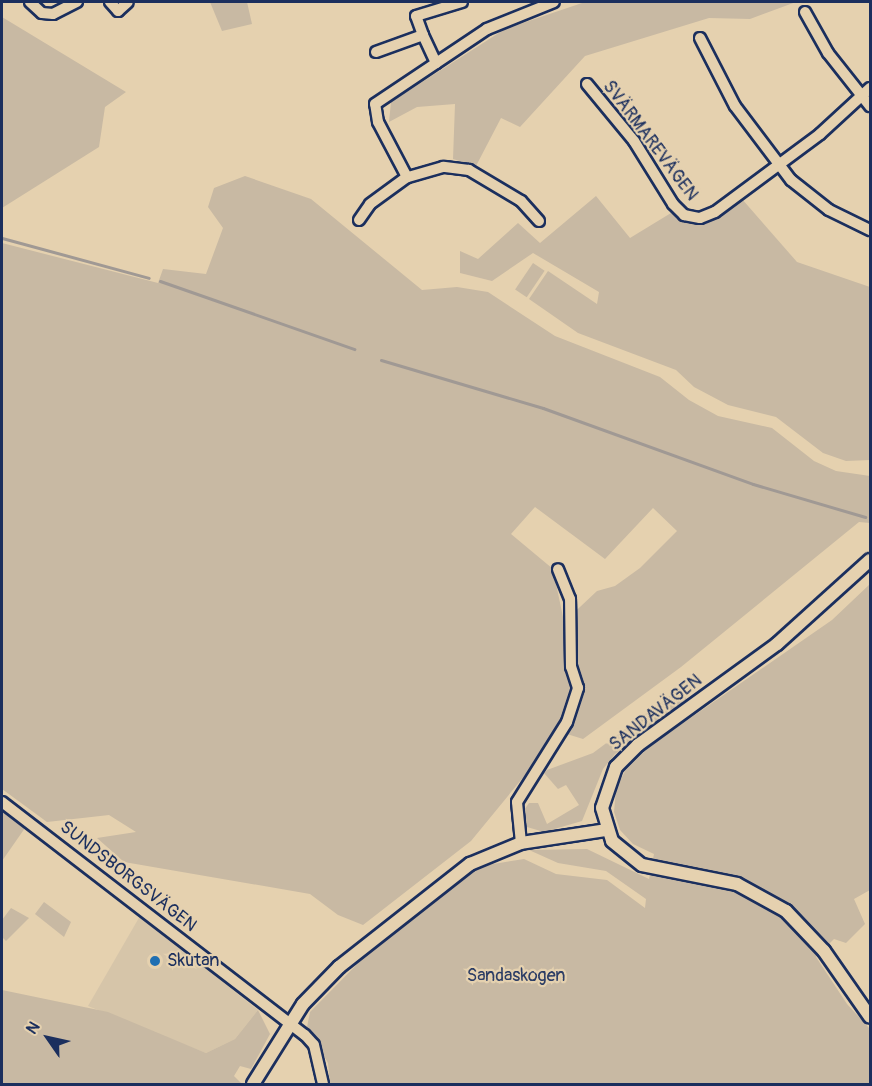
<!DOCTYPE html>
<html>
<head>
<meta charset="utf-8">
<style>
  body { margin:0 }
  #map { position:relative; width:872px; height:1086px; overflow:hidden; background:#e5d1af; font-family:Pangolin,sans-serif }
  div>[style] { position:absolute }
  .built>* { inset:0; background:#d6c5a9 }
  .green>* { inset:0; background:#c8b9a3; transform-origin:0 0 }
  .stream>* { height:3px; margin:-1.5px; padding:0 1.5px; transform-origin:1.5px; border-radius:1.5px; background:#a09994 }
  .roads { filter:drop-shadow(2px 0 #1b2f5e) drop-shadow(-2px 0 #1b2f5e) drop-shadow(0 2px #1b2f5e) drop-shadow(0 -2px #1b2f5e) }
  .minor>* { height:10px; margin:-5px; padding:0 5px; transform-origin:5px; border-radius:5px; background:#e5d1af }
  .tertiary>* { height:12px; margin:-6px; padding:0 6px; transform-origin:6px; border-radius:6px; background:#e5d1af }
  .dots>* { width:16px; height:16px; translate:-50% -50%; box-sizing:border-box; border:3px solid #e5d1af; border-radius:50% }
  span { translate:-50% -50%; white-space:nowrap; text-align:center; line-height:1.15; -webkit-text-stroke:4.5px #e5d1af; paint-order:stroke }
  .street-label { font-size:18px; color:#1b2f5e }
  .poi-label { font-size:18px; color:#1b2f5e }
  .left { translate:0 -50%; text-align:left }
  .park-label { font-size:18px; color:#2c3d65 }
  .frame { position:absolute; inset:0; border:3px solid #1b2f5e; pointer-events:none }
  .north { position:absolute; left:18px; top:1008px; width:60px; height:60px; -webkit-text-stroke:4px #e5d1af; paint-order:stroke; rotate:304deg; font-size:16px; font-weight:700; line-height:24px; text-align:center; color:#1b2f5e }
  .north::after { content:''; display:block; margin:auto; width:21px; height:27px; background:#1b2f5e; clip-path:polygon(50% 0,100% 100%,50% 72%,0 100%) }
</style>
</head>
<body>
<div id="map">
  <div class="built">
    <div style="clip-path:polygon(140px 916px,258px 1010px,235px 1039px,206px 1053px,88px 1006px)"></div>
  </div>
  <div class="green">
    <div style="clip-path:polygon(210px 2px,247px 2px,252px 24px,222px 31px)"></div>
    <div style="clip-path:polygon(585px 2px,796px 2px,750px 19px,709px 18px,585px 56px,520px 127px,501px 118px,476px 166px,453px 159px,455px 104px,417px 107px,389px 122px,391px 102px,505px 29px)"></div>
    <div style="clip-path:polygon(2px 17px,126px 92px,105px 107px,99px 147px,2px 208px)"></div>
    <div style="clip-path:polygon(evenodd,245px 176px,311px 199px,422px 290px,457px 287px,488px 292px,555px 336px,660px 377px,689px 400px,718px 416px,772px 428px,814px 461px,836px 471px,870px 476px,870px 523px,859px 522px,681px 667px,583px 739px,567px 734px,580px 696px,539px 758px,471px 841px,363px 925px,338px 915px,310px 894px,124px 862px,97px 838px,136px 832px,109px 815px,47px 822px,2px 789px,2px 243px,158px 283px,163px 269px,206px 274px,223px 228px,208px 207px,214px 188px,245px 176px,535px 507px,605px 559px,653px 508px,677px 531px,640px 568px,615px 586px,597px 591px,564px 622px,553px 569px,511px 534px,535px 507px)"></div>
    <div style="clip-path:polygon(596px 196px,630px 238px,671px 213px,682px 222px,700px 223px,742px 199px,797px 262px,870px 287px,870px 460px,846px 461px,823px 453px,776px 417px,728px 405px,694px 387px,676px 370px,578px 333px,529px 299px,548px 271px,597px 304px,599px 292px,533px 253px,492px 281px,460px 273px,460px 251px,478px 259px,518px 223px,540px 243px)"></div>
    <div style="left:533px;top:263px;width:14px;height:32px;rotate:34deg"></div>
    <div style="clip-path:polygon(870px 584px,870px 890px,854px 899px,865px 924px,846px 943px,834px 939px,816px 957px,847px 1004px,870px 1029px,870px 1084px,330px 1084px,328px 1063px,307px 1027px,310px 1012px,378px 943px,481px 866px,524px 859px,556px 874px,607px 880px,645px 908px,646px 899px,606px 871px,558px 863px,529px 850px,587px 849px,649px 879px,654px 854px,633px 844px,620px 830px,614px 812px,616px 789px,625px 771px,650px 746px,832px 620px)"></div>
    <div style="clip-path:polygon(679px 689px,688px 701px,615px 754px,603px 769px,582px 821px,544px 832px,527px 827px,522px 813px,529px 803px,538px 803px,547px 824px,579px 805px,566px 785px,558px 789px,544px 773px,547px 770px,593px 753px)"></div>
    <div style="clip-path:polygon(4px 810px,25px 828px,2px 861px,2px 817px)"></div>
    <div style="clip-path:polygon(44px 902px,71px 922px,64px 937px,35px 914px)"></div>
    <div style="clip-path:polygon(11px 908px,29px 918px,6px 941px,2px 937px,2px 920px)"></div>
    <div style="clip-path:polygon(2px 990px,108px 1012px,206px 1053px,235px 1039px,258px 1010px,270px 1034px,251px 1069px,240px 1066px,234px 1076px,242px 1084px,2px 1084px)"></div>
  </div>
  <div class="stream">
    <div style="left:2px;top:238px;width:152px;rotate:15.2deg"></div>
    <div style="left:160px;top:281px;width:206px;rotate:19.3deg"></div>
    <div style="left:381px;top:360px;width:169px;rotate:16.5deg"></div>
    <div style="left:543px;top:408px;width:223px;rotate:19.9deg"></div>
    <div style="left:753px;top:484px;width:117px;rotate:16.4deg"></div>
  </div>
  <div class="roads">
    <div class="minor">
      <div style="left:30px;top:2px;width:16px;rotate:43deg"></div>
      <div style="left:42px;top:13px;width:11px;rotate:5deg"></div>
      <div style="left:53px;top:14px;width:27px;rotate:-27deg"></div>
      <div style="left:110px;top:2px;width:12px;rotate:48deg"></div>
      <div style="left:118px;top:11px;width:13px;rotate:-42deg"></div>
      <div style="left:805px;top:12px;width:47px;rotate:60.7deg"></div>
      <div style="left:828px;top:53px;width:68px;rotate:51.6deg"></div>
      <div style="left:423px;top:35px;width:31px;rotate:65deg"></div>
      <div style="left:700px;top:38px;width:76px;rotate:62.8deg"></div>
      <div style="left:735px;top:106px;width:93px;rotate:52.9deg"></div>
      <div style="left:791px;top:180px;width:48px;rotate:38.3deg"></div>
      <div style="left:829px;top:210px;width:46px;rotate:26deg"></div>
      <div style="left:376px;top:52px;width:50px;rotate:-19.9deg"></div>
      <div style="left:423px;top:35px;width:20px;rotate:-110deg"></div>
      <div style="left:416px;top:16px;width:48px;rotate:-16.9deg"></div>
      <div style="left:587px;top:84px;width:74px;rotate:50.5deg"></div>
      <div style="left:634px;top:141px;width:74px;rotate:58.2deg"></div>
      <div style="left:673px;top:204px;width:16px;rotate:45deg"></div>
      <div style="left:684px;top:215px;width:16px;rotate:11deg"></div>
      <div style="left:700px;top:218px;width:16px;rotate:-22deg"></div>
      <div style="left:715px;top:212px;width:131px;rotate:-36.6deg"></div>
      <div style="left:820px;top:134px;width:68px;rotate:-42.6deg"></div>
      <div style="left:359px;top:220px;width:19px;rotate:-55deg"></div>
      <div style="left:370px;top:204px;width:46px;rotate:-36.1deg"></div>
      <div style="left:539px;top:221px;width:27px;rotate:-132deg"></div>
      <div style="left:521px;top:201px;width:61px;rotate:-149.2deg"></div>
      <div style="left:469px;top:170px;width:26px;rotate:-173deg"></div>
      <div style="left:443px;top:167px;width:37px;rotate:164deg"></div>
      <div style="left:407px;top:177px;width:62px;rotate:-117.8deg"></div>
      <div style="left:378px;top:122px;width:18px;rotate:-99deg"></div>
      <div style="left:375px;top:104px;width:135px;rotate:-33.8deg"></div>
      <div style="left:487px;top:29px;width:72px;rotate:-21.9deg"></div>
      <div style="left:2px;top:802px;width:382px;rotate:37.6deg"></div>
      <div style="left:305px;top:1035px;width:13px;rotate:48deg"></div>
      <div style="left:314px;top:1045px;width:40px;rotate:77deg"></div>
      <div style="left:521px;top:843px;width:41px;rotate:-95.6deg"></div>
      <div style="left:517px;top:802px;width:94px;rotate:-58deg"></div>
      <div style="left:567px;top:722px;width:36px;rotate:-72deg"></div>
      <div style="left:578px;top:688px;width:22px;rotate:-108deg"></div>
      <div style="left:571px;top:667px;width:68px;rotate:-90.8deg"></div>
      <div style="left:570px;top:599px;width:32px;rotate:-112deg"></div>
    </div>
    <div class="tertiary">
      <div style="left:870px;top:560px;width:125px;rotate:137.9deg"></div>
      <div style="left:777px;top:644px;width:172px;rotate:144deg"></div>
      <div style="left:638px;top:745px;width:31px;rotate:135deg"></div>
      <div style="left:616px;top:767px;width:43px;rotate:108.9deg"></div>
      <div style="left:602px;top:808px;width:34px;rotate:73deg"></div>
      <div style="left:612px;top:841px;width:38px;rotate:39deg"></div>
      <div style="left:642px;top:865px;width:97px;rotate:11.3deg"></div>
      <div style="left:737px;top:884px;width:56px;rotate:28.9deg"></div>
      <div style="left:786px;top:911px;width:55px;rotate:46.5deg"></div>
      <div style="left:824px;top:951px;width:80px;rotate:55.1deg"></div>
      <div style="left:253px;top:1084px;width:94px;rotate:-58deg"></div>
      <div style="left:303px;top:1004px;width:52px;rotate:-45.8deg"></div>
      <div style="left:339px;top:967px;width:167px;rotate:-38.2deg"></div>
      <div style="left:470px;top:864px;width:55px;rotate:-22.4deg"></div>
      <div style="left:521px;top:843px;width:86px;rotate:-8.7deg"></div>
    </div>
  </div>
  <div class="dots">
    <div style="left:155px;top:961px;background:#1f6fb2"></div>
  </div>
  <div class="street-label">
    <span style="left:650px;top:141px;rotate:53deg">SVÄRMAREVÄGEN</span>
    <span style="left:656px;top:713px;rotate:-38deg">SANDAVÄGEN</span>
    <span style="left:128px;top:877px;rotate:38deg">SUNDSBORGSVÄGEN</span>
  </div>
  <div class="poi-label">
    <span class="left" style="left:167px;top:961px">Skutan</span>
  </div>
  <div class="park-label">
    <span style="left:516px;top:976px">Sandaskogen</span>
  </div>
  <div class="frame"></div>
  <div class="north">N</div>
</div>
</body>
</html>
